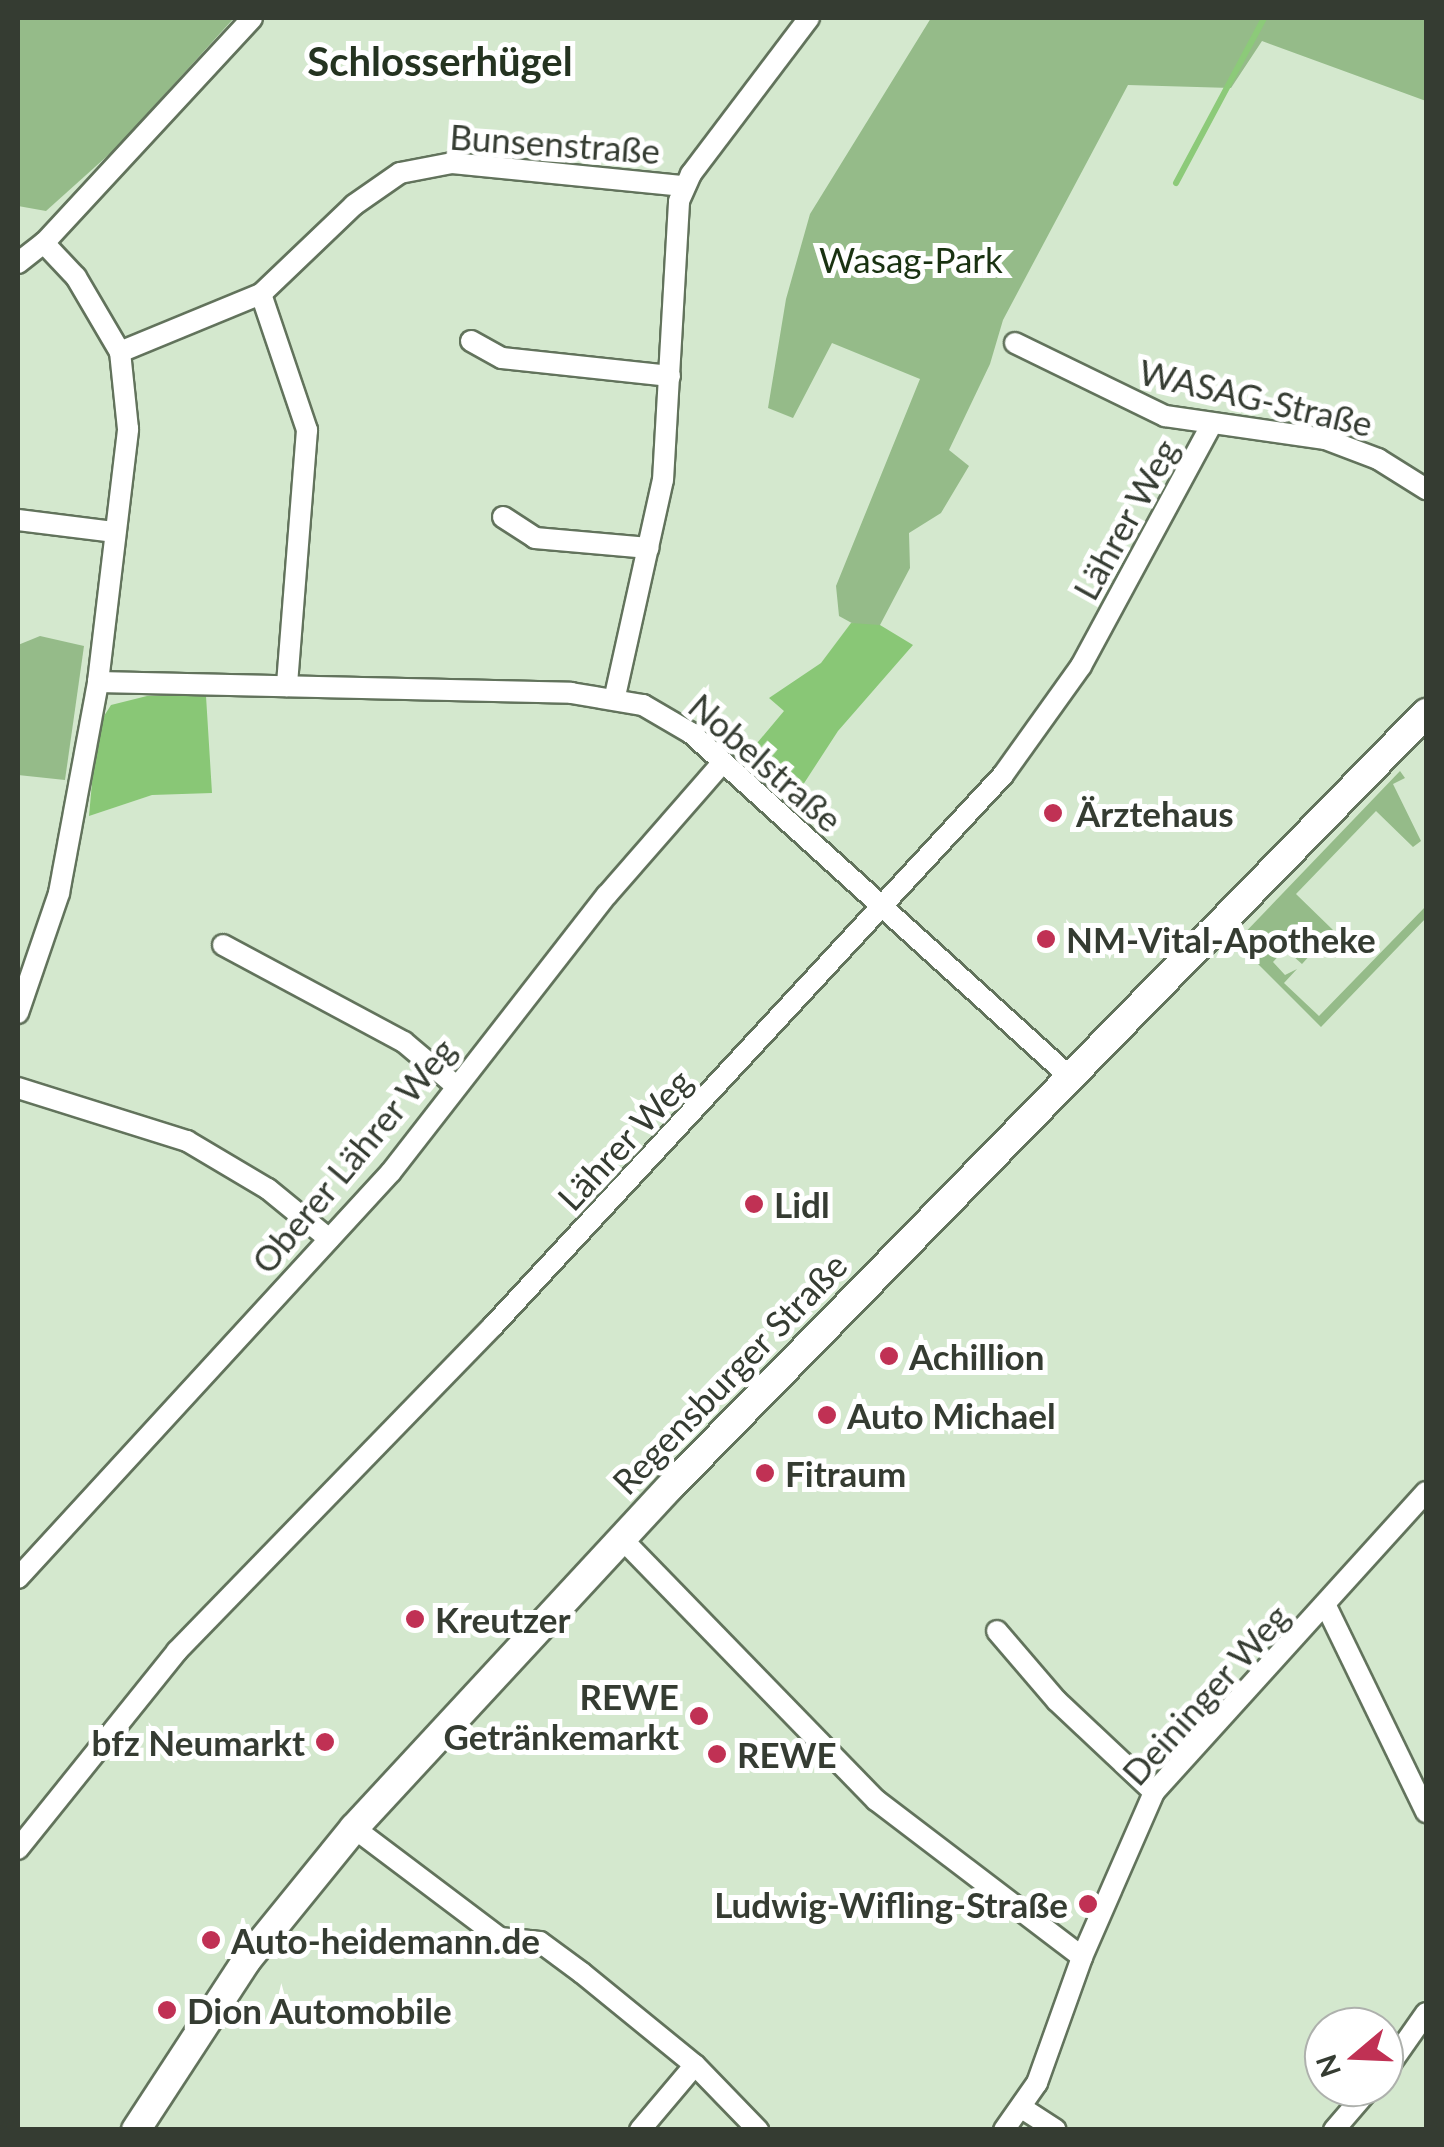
<!DOCTYPE html>
<html>
<head>
<meta charset="utf-8">
<style>
  body { margin:0 }
  #map { position:relative; width:1444px; height:2147px; overflow:hidden; background:#d4e8ce; font-family:Lato,sans-serif }
  div>[style] { position:absolute }
  .green>* { inset:0; background:#95bb89 }
  .forest>* { inset:0; background:#89c776 }
  .stream>* { height:6px; margin:-3px; padding:0 3px; transform-origin:3px; border-radius:3px; background:#8cca79 }
  .roads { filter:drop-shadow(2px 0 #62735c) drop-shadow(-2px 0 #62735c) drop-shadow(0 2px #62735c) drop-shadow(0 -2px #62735c) }
  .street>* { height:20px; margin:-10px; padding:0 10px; transform-origin:10px; border-radius:10px; background:#fff }
  .secondary>* { height:28px; margin:-14px; padding:0 14px; transform-origin:14px; border-radius:14px; background:#fff }
  .dots>* { width:28px; height:28px; translate:-50% -50%; box-sizing:border-box; border:5px solid #fff; border-radius:50% }
  span { translate:-50% -50%; white-space:nowrap; text-align:center; line-height:1.15; -webkit-text-stroke:10px #fff; paint-order:stroke }
  .street-label { font-size:35px; color:#353c32 }
  .park-label { font-size:35px; color:#193211 }
  .poi-label { font-size:35px; color:#353c32; font-weight:700 }
  .left { translate:0 -50%; text-align:left }
  .right { translate:-100% -50%; text-align:right }
  .quarter-label { font-size:40px; color:#243320; font-weight:700 }
  .frame { position:absolute; inset:0; border:20px solid #353c32; pointer-events:none }
  .north { position:absolute; left:1304px; top:2007px; width:100px; height:100px; box-sizing:border-box; background:#fff; border:2px solid #aeb1ad; border-radius:50%; rotate:251deg; font-size:28px; font-weight:700; line-height:40px; text-align:center; color:#353c32 }
  .north::after { content:''; display:block; margin:auto; width:35px; height:45px; background:#c03154; clip-path:polygon(50% 0,100% 100%,50% 72%,0 100%) }
</style>
</head>
<body>
<div id="map">
  <div class="green">
    <div style="clip-path:polygon(18px 18px,234px 18px,115px 149px,46px 211px,18px 206px)"></div>
    <div style="clip-path:polygon(931px 18px,1426px 18px,1426px 101px,1262px 41px,1231px 88px,1128px 85px,1003px 320px,990px 364px,949px 450px,969px 466px,941px 513px,909px 533px,910px 568px,880px 625px,859px 627px,839px 616px,836px 586px,920px 379px,832px 343px,793px 418px,768px 408px,786px 299px,810px 214px)"></div>
    <div style="clip-path:polygon(40px 636px,84px 646px,65px 780px,18px 775px,18px 645px)"></div>
    <div style="clip-path:polygon(1400px 771px,1405px 778px,1393px 784px,1421px 841px,1413px 847px,1376px 811px,1296px 894px,1333px 930px,1302px 964px,1285px 949px,1273px 962px,1285px 975px,1297px 969px,1284px 983px,1319px 1016px,1426px 906px,1426px 918px,1321px 1027px,1236px 942px)"></div>
  </div>
  <div class="forest">
    <div style="clip-path:polygon(851px 623px,880px 625px,913px 645px,838px 731px,799px 791px,752px 749px,784px 711px,769px 698px,821px 663px)"></div>
    <div style="clip-path:polygon(147px 696px,206px 696px,212px 793px,152px 795px,89px 816px,97px 727px,111px 705px)"></div>
  </div>
  <div class="stream">
    <div style="left:1176px;top:183px;width:187px;rotate:-61.9deg"></div>
  </div>
  <div class="roads">
    <div class="street">
      <div style="left:18px;top:263px;width:33px;rotate:-38deg"></div>
      <div style="left:44px;top:243px;width:306px;rotate:-47.2deg"></div>
      <div style="left:261px;top:294px;width:144px;rotate:71.3deg"></div>
      <div style="left:307px;top:430px;width:257px;rotate:94.5deg"></div>
      <div style="left:471px;top:341px;width:35px;rotate:29deg"></div>
      <div style="left:502px;top:358px;width:169px;rotate:6.1deg"></div>
      <div style="left:1015px;top:343px;width:167px;rotate:26deg"></div>
      <div style="left:1165px;top:416px;width:162px;rotate:8.2deg"></div>
      <div style="left:1325px;top:439px;width:57px;rotate:20.7deg"></div>
      <div style="left:1378px;top:459px;width:57px;rotate:32deg"></div>
      <div style="left:120px;top:352px;width:152px;rotate:-22.4deg"></div>
      <div style="left:261px;top:294px;width:129px;rotate:-43.7deg"></div>
      <div style="left:354px;top:205px;width:56px;rotate:-34.8deg"></div>
      <div style="left:400px;top:173px;width:53px;rotate:-10.9deg"></div>
      <div style="left:452px;top:163px;width:233px;rotate:5.7deg"></div>
      <div style="left:503px;top:517px;width:38px;rotate:33deg"></div>
      <div style="left:535px;top:538px;width:114px;rotate:5deg"></div>
      <div style="left:18px;top:520px;width:98px;rotate:7.1deg"></div>
      <div style="left:98px;top:682px;width:473px;rotate:1.3deg"></div>
      <div style="left:571px;top:693px;width:73px;rotate:9.5deg"></div>
      <div style="left:643px;top:705px;width:56px;rotate:30.3deg"></div>
      <div style="left:691px;top:733px;width:513px;rotate:42.24deg"></div>
      <div style="left:615px;top:696px;width:221px;rotate:-77.5deg"></div>
      <div style="left:663px;top:480px;width:279px;rotate:-86.7deg"></div>
      <div style="left:679px;top:201px;width:30px;rotate:-66deg"></div>
      <div style="left:691px;top:174px;width:196px;rotate:-52.9deg"></div>
      <div style="left:223px;top:945px;width:205px;rotate:28.2deg"></div>
      <div style="left:404px;top:1042px;width:68px;rotate:40.2deg"></div>
      <div style="left:18px;top:1013px;width:127px;rotate:-71.1deg"></div>
      <div style="left:59px;top:893px;width:215px;rotate:-79.5deg"></div>
      <div style="left:98px;top:682px;width:255px;rotate:-83.2deg"></div>
      <div style="left:128px;top:429px;width:77px;rotate:-95.9deg"></div>
      <div style="left:120px;top:352px;width:87px;rotate:-120.4deg"></div>
      <div style="left:76px;top:277px;width:47px;rotate:-133.3deg"></div>
      <div style="left:18px;top:1088px;width:177px;rotate:17.4deg"></div>
      <div style="left:187px;top:1141px;width:94px;rotate:30.7deg"></div>
      <div style="left:268px;top:1189px;width:79px;rotate:39.3deg"></div>
      <div style="left:621px;top:1538px;width:366px;rotate:45.8deg"></div>
      <div style="left:876px;top:1800px;width:259px;rotate:37.3deg"></div>
      <div style="left:18px;top:1578px;width:551px;rotate:-47.43deg"></div>
      <div style="left:391px;top:1172px;width:351px;rotate:-52.1deg"></div>
      <div style="left:607px;top:895px;width:176px;rotate:-48.9deg"></div>
      <div style="left:1327px;top:1608px;width:227px;rotate:64.1deg"></div>
      <div style="left:997px;top:1631px;width:92px;rotate:49.4deg"></div>
      <div style="left:1057px;top:1701px;width:133px;rotate:43.2deg"></div>
      <div style="left:354px;top:1828px;width:183px;rotate:37deg"></div>
      <div style="left:500px;top:1938px;width:40px;rotate:5.7deg"></div>
      <div style="left:540px;top:1942px;width:52px;rotate:36.4deg"></div>
      <div style="left:582px;top:1973px;width:146px;rotate:39.2deg"></div>
      <div style="left:695px;top:2065px;width:91px;rotate:45.9deg"></div>
      <div style="left:18px;top:1849px;width:254px;rotate:-51.2deg"></div>
      <div style="left:177px;top:1651px;width:453px;rotate:-45.8deg"></div>
      <div style="left:493px;top:1326px;width:751px;rotate:-47.21deg"></div>
      <div style="left:1003px;top:775px;width:134px;rotate:-54.4deg"></div>
      <div style="left:1081px;top:666px;width:273px;rotate:-61.6deg"></div>
      <div style="left:1384px;top:2073px;width:73px;rotate:-55deg"></div>
      <div style="left:1022px;top:2108px;width:40px;rotate:32.9deg"></div>
      <div style="left:640px;top:2130px;width:85px;rotate:-49.8deg"></div>
      <div style="left:1004px;top:2130px;width:57px;rotate:-54.9deg"></div>
      <div style="left:1037px;top:2083px;width:134px;rotate:-70.3deg"></div>
      <div style="left:1082px;top:1957px;width:180px;rotate:-66.4deg"></div>
      <div style="left:1154px;top:1792px;width:405px;rotate:-47.8deg"></div>
      <div style="left:1334px;top:2130px;width:57px;rotate:-49.3deg"></div>
    </div>
    <div class="secondary">
      <div style="left:136px;top:2130px;width:202px;rotate:-56.9deg"></div>
      <div style="left:246px;top:1961px;width:171px;rotate:-50.9deg"></div>
      <div style="left:354px;top:1828px;width:465px;rotate:-47.2deg"></div>
      <div style="left:670px;top:1487px;width:1082px;rotate:-45.67deg"></div>
    </div>
  </div>
  <div class="dots">
    <div style="left:1053px;top:813px;background:#c03154"></div>
    <div style="left:1046px;top:939px;background:#c03154"></div>
    <div style="left:754px;top:1204px;background:#c03154"></div>
    <div style="left:889px;top:1356px;background:#c03154"></div>
    <div style="left:827px;top:1415px;background:#c03154"></div>
    <div style="left:765px;top:1473px;background:#c03154"></div>
    <div style="left:415px;top:1619px;background:#c03154"></div>
    <div style="left:699px;top:1716px;background:#c03154"></div>
    <div style="left:325px;top:1742px;background:#c03154"></div>
    <div style="left:717px;top:1754px;background:#c03154"></div>
    <div style="left:1088px;top:1904px;background:#c03154"></div>
    <div style="left:211px;top:1940px;background:#c03154"></div>
    <div style="left:167px;top:2010px;background:#c03154"></div>
  </div>
  <div class="street-label">
    <span style="left:555px;top:143px;rotate:4deg">Bunsenstraße</span>
    <span style="left:1256px;top:397px;rotate:13deg">WASAG-Straße</span>
    <span style="left:1125px;top:519px;rotate:-61deg">Lährer Weg</span>
    <span style="left:766px;top:762px;rotate:41deg">Nobelstraße</span>
    <span style="left:624px;top:1139px;rotate:-47deg">Lährer Weg</span>
    <span style="left:353px;top:1155px;rotate:-50deg">Oberer Lährer Weg</span>
    <span style="left:729px;top:1373px;rotate:-46deg">Regensburger Straße</span>
    <span style="left:1205px;top:1694px;rotate:-48deg">Deininger Weg</span>
  </div>
  <div class="park-label">
    <span style="left:911px;top:259px">Wasag-Park</span>
  </div>
  <div class="poi-label">
    <span class="left" style="left:1076px;top:813px">Ärztehaus</span>
    <span class="left" style="left:1066px;top:939px">NM-Vital-Apotheke</span>
    <span class="left" style="left:774px;top:1204px">Lidl</span>
    <span class="left" style="left:909px;top:1356px">Achillion</span>
    <span class="left" style="left:847px;top:1415px">Auto Michael</span>
    <span class="left" style="left:785px;top:1473px">Fitraum</span>
    <span class="left" style="left:435px;top:1619px">Kreutzer</span>
    <span class="right" style="left:679px;top:1716px">REWE<br>Getränkemarkt</span>
    <span class="right" style="left:305px;top:1742px">bfz Neumarkt</span>
    <span class="left" style="left:737px;top:1754px">REWE</span>
    <span class="right" style="left:1068px;top:1904px">Ludwig-Wifling-Straße</span>
    <span class="left" style="left:231px;top:1940px">Auto-heidemann.de</span>
    <span class="left" style="left:187px;top:2010px">Dion Automobile</span>
  </div>
  <div class="quarter-label">
    <span style="left:440px;top:61px">Schlosserhügel</span>
  </div>
  <div class="frame"></div>
  <div class="north">N</div>
</div>
</body>
</html>
